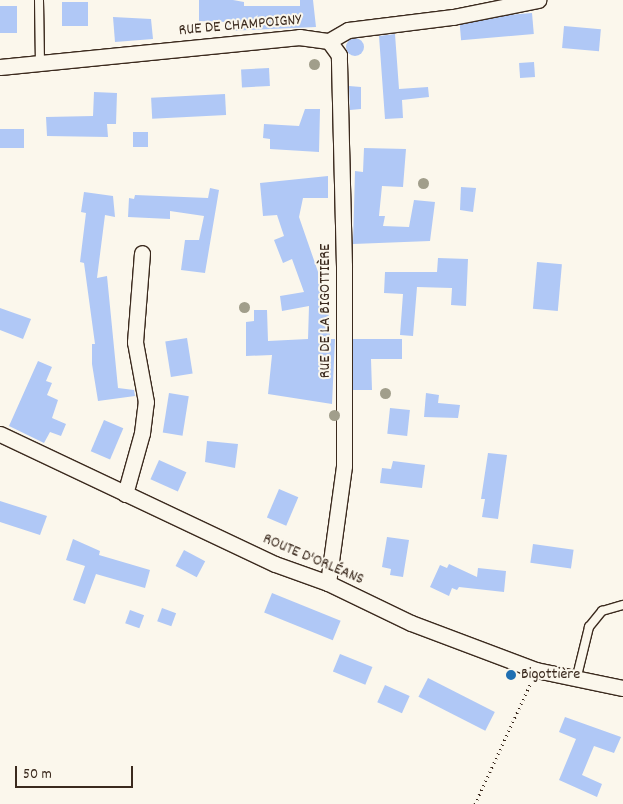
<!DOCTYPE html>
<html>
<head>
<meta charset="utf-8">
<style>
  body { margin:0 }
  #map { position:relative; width:623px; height:804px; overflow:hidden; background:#fbf7ec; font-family:Dekko,sans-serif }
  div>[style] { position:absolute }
  .building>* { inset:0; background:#b0c8f6; transform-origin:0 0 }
  .round { border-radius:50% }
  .path>* { height:3px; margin-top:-1.5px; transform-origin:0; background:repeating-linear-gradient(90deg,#3b2a1e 0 1px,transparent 0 5px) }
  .roads { filter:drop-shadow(1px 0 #3b2a1e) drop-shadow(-1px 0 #3b2a1e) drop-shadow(0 1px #3b2a1e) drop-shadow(0 -1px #3b2a1e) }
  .service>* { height:8px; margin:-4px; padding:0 4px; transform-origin:4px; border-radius:4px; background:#fbf7ec }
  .minor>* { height:15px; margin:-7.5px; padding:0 7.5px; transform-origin:7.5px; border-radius:7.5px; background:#fbf7ec }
  .trees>* { width:11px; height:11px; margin:-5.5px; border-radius:50%; background:#a19e8b }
  .dots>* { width:14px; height:14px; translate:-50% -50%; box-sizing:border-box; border:2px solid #fbf7ec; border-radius:50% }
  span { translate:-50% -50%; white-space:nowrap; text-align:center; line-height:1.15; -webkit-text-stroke:4px #fbf7ec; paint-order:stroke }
  .street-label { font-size:16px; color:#3b2a1e }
  .poi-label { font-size:16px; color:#3b2a1e }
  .left { translate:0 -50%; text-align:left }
  .scale { position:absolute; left:15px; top:766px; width:118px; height:22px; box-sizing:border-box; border:2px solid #3b2a1e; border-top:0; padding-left:6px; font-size:15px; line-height:18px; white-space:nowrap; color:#3b2a1e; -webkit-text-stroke:4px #fbf7ec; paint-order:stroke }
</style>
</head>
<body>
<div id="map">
  <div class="building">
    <div style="clip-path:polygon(199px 0,233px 0,244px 2px,244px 6px,300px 6px,300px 0,313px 0,316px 27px,226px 31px,226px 22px,199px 21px)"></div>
    <div style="left:88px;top:2px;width:24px;height:26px;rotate:90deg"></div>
    <div style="left:0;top:6px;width:17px;height:27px"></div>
    <div style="left:532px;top:13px;width:21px;height:73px;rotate:85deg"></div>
    <div style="clip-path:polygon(113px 17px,151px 19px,153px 39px,115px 42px)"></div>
    <div style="left:564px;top:26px;width:37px;height:22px;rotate:5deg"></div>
    <div style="clip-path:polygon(395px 34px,399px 89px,428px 87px,429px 97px,402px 100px,403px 118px,385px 119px,379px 36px)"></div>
    <div class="round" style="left:346px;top:38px;width:18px;height:18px"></div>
    <div style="left:534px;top:62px;width:15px;height:15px;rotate:86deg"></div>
    <div style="left:269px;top:68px;width:18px;height:28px;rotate:87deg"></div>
    <div style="clip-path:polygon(349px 86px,361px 87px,361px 109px,350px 110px)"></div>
    <div style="clip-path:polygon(94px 92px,117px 93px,116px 124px,107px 124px,108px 137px,47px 136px,46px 117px,93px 116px)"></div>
    <div style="left:225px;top:94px;width:21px;height:74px;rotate:87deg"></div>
    <div style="clip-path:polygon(305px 109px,320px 109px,319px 152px,270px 149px,270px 139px,263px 138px,264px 124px,299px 126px)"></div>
    <div style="left:0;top:129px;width:24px;height:19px"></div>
    <div style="left:133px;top:132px;width:15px;height:15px"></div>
    <div style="clip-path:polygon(364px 148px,406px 149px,403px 187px,382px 186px,379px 216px,385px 216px,383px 226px,409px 227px,414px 200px,435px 202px,430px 241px,353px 244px,355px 171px,363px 172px)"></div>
    <div style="clip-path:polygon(328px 176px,328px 198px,303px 198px,299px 217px,324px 289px,327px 289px,330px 339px,335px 339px,332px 404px,268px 394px,272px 355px,246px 356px,246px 322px,254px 321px,254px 310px,267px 310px,268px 341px,308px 339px,309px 306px,282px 311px,280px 296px,304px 292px,292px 259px,283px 263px,274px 240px,284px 236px,277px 215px,263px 216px,260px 183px)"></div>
    <div style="clip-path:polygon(461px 187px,476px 188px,473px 212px,460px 210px)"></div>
    <div style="clip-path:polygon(210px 188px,219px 190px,205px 273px,181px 270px,185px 240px,199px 240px,204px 216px,170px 211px,170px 219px,128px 217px,129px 198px,134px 199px,135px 195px,208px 198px)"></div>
    <div style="clip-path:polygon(84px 192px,113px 196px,115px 217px,105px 215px,97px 278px,107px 276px,118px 388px,134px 390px,135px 396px,98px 401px,92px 364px,92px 344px,95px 344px,84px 263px,80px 262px,86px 213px,81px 212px)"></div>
    <div style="clip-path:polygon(438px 258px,468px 259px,466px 306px,451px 305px,452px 288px,417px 287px,413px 336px,400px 335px,403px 294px,384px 293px,385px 272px,437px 272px)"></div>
    <div style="left:537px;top:262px;width:25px;height:47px;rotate:5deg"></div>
    <div style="clip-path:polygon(0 308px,31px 319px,23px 339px,0 330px)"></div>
    <div style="left:187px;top:338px;width:36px;height:22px;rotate:81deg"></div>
    <div style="clip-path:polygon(353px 339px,402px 339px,402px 359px,371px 359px,372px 390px,353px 390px)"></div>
    <div style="clip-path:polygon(38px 361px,52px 367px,46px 381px,52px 383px,47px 395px,58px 400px,52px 418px,66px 424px,61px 436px,50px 432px,44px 443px,9px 426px)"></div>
    <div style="left:169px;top:393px;width:20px;height:40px;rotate:9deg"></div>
    <div style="clip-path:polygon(426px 393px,439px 395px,438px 403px,460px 405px,458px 418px,424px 417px)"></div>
    <div style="left:390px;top:408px;width:20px;height:26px;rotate:6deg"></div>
    <div style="left:104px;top:420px;width:21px;height:34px;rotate:23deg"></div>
    <div style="clip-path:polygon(207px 441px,238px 444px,235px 468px,205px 462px)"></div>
    <div style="clip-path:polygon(488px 453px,507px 455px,498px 519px,482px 517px,485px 499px,481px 499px)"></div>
    <div style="left:159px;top:460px;width:30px;height:21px;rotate:24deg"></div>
    <div style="clip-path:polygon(393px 461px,425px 465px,422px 488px,380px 483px,382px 468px,391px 469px)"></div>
    <div style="left:279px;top:489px;width:21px;height:31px;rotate:23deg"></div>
    <div style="clip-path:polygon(0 501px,47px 516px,40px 535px,0 522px)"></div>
    <div style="clip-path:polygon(387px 537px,409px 540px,403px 577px,390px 575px,391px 569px,382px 567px)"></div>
    <div style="clip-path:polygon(73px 539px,100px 551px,99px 555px,150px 570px,145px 588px,96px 574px,85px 604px,73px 600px,85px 566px,66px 560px)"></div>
    <div style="left:533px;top:544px;width:41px;height:19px;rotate:8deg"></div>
    <div style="left:184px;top:550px;width:24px;height:18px;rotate:28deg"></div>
    <div style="clip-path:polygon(449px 564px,477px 577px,478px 568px,506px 571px,504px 592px,459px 587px,457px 590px,452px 588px,449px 596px,430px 587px,440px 565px,447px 568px)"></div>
    <div style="left:272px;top:593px;width:74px;height:21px;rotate:22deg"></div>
    <div style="left:162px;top:608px;width:15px;height:14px;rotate:20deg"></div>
    <div style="left:130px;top:610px;width:15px;height:14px;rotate:20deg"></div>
    <div style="left:340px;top:654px;width:35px;height:19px;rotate:22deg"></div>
    <div style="left:428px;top:678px;width:75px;height:21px;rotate:27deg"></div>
    <div style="left:385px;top:685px;width:27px;height:19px;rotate:24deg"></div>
    <div style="clip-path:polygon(565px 717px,621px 737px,614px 753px,594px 746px,582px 775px,602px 784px,597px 797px,559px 780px,576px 739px,559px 732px)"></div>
  </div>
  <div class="path">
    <div style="left:475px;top:804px;width:134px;rotate:-65.3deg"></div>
  </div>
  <div class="roads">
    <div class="service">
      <div style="left:39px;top:0;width:63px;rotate:89.1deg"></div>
      <div style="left:576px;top:680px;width:55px;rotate:-76.2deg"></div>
      <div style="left:589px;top:627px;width:21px;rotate:-51deg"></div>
      <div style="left:602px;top:611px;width:22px;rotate:-16deg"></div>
    </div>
    <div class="minor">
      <div style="left:0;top:67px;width:301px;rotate:-5.7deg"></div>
      <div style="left:299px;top:37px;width:30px;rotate:8deg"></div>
      <div style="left:329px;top:41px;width:22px;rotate:-30deg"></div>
      <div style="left:348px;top:30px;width:106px;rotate:-7.1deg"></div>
      <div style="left:453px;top:17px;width:87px;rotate:-11.3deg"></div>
      <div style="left:0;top:434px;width:304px;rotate:25.3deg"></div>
      <div style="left:275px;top:564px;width:56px;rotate:19.7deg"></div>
      <div style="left:328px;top:583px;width:92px;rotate:25.7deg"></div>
      <div style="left:411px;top:623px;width:134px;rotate:20.6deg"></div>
      <div style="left:536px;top:670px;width:89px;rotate:11.7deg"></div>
      <div style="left:125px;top:494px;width:63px;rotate:-74.4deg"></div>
      <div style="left:142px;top:433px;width:31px;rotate:-83deg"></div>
      <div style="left:146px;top:402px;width:61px;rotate:-100.4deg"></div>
      <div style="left:135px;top:342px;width:89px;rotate:-85.5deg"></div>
      <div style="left:328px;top:583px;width:118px;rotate:-82.2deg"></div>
      <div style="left:344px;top:466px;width:200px;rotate:-90deg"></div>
      <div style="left:344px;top:266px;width:211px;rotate:-91.4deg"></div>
      <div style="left:339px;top:55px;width:17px;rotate:-126deg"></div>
    </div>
  </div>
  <div class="trees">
    <div style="left:314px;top:64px"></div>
    <div style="left:423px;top:183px"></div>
    <div style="left:244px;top:307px"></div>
    <div style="left:385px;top:393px"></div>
    <div style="left:334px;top:415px"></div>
  </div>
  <div class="dots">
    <div style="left:511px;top:675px;background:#1f6fb2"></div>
  </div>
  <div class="street-label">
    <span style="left:240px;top:26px;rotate:-5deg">RUE DE CHAMPOIGNY</span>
    <span style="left:326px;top:311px;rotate:-90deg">RUE DE LA BIGOTTIÈRE</span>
    <span style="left:313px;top:560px;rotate:23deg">ROUTE D'ORLÉANS</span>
  </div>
  <div class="poi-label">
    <span class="left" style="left:521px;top:675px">Bigottière</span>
  </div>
  <div class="scale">50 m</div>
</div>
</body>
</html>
